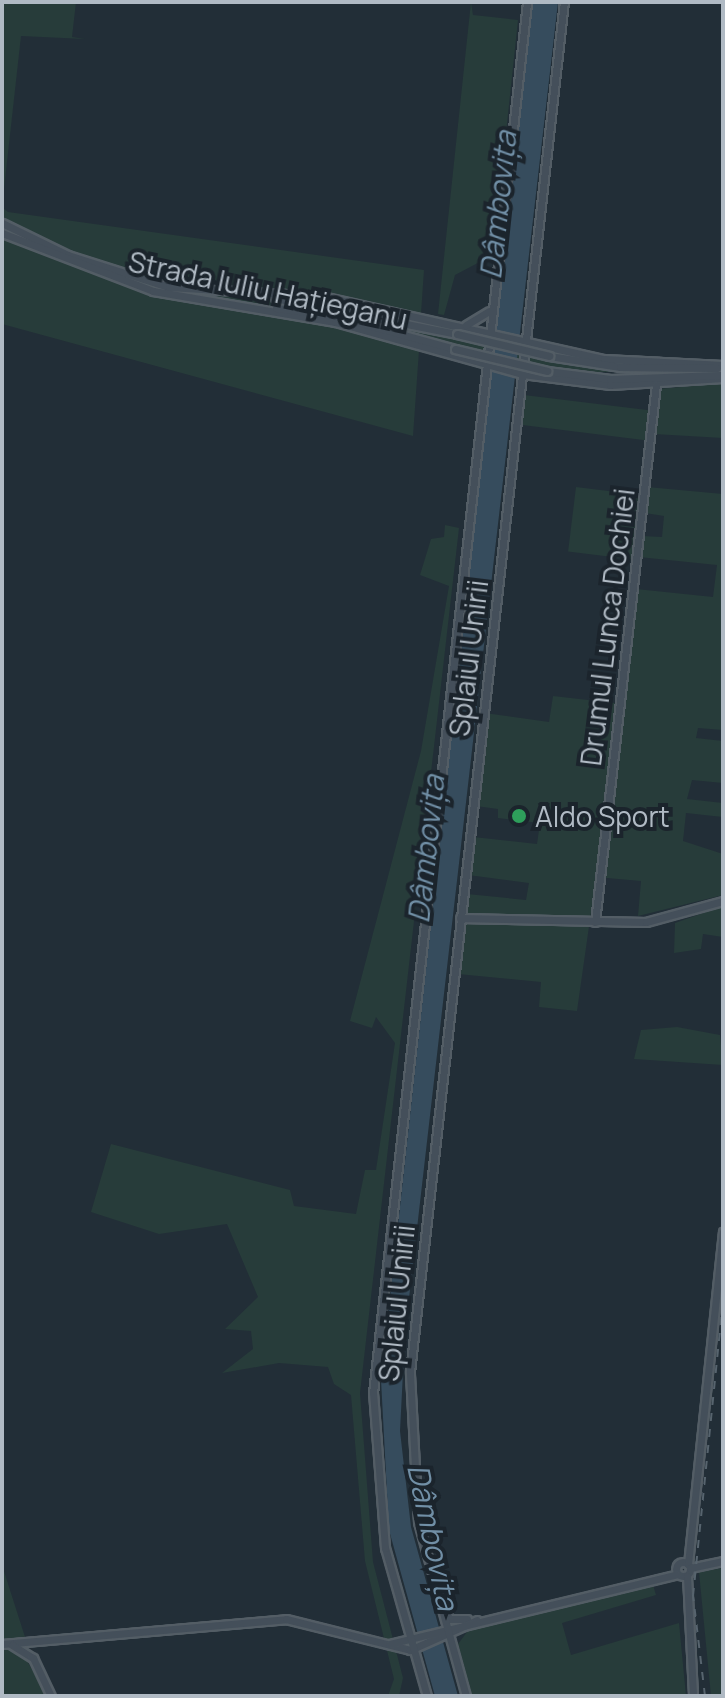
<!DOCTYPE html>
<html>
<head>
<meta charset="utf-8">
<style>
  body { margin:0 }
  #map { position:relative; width:725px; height:1698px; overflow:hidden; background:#222e37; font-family:Manrope,sans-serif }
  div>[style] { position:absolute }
  .green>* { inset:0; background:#273c3a; transform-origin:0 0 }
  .water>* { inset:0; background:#364c5d }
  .roads { filter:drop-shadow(2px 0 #535d65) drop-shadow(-2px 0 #535d65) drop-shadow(0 2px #535d65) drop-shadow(0 -2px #535d65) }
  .secondary>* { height:7px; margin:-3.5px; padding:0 3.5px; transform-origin:3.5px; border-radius:3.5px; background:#444f5a }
  .secondary>.ring { margin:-3.5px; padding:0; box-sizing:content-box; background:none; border:7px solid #444f5a; border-radius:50% }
  .rail>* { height:2px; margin-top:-1px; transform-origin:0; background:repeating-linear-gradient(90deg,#57646e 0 8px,transparent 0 16px) }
  .bridges { filter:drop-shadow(2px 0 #535d65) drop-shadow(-2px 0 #535d65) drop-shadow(0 2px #535d65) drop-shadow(0 -2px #535d65) }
  .secondary-bridge>* { height:7px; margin:-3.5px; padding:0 3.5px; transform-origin:3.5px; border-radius:3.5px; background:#444f5a }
  .dots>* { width:22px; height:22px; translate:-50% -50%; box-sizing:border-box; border:4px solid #1b242c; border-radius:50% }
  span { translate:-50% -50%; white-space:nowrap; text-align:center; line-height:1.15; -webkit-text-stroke:8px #1b242c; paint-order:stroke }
  .street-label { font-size:28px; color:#b0bac4 }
  .poi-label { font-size:28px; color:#b0bac4 }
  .left { translate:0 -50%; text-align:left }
  .water-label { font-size:30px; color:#718fa6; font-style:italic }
  .frame { position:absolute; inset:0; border:4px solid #b0bac4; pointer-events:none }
</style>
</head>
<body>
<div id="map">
  <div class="green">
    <div style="clip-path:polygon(2px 2px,76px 2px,72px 37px,85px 39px,21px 36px,2px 207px,8px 212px,424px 270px,420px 328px,589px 366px,719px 372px,572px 372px,420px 336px,413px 436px,2px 324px)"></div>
    <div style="clip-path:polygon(471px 2px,473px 15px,518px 20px,493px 255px,455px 275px,444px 315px,438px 314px)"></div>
    <div style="clip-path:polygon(723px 383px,723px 438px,654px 434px,659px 389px)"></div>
    <div style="left:524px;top:395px;width:126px;height:30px;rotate:7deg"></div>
    <div style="left:576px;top:487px;width:65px;height:65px;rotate:7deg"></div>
    <div style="clip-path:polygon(647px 487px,723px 494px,723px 730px,698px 728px,696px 738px,723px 741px,723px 783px,692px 780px,687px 799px,723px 803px,723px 817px,686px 813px,683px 841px,723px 854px,723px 895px,638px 916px,641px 881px,596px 877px,577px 1011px,539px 1007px,541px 982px,458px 974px,467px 894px,526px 900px,529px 883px,468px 875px,473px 837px,537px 844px,540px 823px,498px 818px,498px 809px,476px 806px,485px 713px,549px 722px,553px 696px,623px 704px,636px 589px,713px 597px,717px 565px,639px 557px,642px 536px,662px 537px,664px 516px,645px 513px)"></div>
    <div style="clip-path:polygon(445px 525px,459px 528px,360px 1393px,373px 1562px,403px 1678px,399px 1696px,388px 1696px,394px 1679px,365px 1561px,351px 1395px,334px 1384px,328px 1367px,279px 1363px,222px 1373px,253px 1349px,251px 1331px,225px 1329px,258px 1297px,227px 1224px,159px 1234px,91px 1212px,111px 1144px,290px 1190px,294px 1206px,356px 1214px,365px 1170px,376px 1170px,395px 1043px,376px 1017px,372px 1028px,350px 1021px,421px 751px,449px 586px,420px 575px,431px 539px,444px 537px)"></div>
    <div style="clip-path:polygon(723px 906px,723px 937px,703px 934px,701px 949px,674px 953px,675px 923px)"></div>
    <div style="clip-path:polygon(677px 1027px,720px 1035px,723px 1065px,634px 1059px,641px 1030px)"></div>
    <div style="clip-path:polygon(2px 1565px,25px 1637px,19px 1639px,21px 1651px,48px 1696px,2px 1696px)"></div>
    <div style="clip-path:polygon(723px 1568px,723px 1696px,711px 1696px,699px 1572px)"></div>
    <div style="clip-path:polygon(653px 1585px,656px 1595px,562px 1623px,571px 1655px,679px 1623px,686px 1696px,472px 1696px,458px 1644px,470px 1628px)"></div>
  </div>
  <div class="water">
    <div style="clip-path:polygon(532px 2px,558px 2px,405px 1333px,400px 1431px,411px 1527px,458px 1696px,435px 1696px,389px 1530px,381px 1380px)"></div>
  </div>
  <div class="roads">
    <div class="secondary">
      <div style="left:2px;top:223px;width:73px;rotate:25.9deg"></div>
      <div style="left:68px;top:255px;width:106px;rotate:17.6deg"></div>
      <div style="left:169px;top:287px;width:152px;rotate:3.4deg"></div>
      <div style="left:321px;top:296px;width:290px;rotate:12.6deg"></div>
      <div style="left:604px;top:359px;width:119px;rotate:2.9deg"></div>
      <div style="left:2px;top:233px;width:162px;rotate:21deg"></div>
      <div style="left:153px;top:291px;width:185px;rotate:9.7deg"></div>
      <div style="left:335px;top:322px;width:194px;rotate:15.5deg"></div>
      <div style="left:522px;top:374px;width:89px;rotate:7.1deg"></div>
      <div style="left:610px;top:385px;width:113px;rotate:-3.5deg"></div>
      <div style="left:275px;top:298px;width:186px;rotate:11.2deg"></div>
      <div style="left:276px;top:308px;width:60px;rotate:7.7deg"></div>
      <div style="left:335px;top:316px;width:124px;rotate:15.4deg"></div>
      <div style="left:466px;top:325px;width:27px;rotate:-31deg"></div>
      <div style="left:549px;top:356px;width:72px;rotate:8.8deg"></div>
      <div style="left:620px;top:367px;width:97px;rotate:0.6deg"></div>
      <div style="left:547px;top:371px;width:64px;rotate:7.2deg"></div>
      <div style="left:610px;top:379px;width:110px;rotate:-2.1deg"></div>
      <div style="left:460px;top:918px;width:186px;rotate:1.2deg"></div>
      <div style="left:646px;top:922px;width:80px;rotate:-15.3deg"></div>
      <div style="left:595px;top:922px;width:541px;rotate:-83.53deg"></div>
      <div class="ring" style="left:676px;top:1562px;width:7px;height:7px"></div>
      <div style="left:688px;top:1564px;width:334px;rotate:-84deg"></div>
      <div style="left:690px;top:1568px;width:34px;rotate:-12deg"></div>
      <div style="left:687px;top:1576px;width:120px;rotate:87.1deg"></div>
      <div style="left:444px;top:1607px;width:13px;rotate:67deg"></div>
      <div style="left:449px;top:1619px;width:18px"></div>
      <div style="left:2px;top:1644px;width:285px;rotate:-5deg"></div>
      <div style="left:286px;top:1619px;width:128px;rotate:14deg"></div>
      <div style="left:410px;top:1650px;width:73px;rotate:-24.1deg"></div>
      <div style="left:389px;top:1644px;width:297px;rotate:-13.6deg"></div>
      <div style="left:12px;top:1645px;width:25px;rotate:32deg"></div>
      <div style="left:33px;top:1658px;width:42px;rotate:64.7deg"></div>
      <div style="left:427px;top:1696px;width:154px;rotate:-105.8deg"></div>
      <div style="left:385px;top:1548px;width:155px;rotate:-94.4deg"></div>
      <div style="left:373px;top:1393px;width:1399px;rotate:-83.68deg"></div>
      <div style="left:466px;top:1696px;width:180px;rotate:-105.4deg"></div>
      <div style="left:418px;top:1522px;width:150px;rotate:-93.1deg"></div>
      <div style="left:410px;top:1372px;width:1379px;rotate:-83.59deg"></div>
    </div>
  </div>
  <div class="rail">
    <div style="left:705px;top:1696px;width:101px;rotate:-96.8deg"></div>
    <div style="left:693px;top:1596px;width:297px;rotate:-84.2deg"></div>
  </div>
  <div class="bridges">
    <div class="secondary-bridge">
      <div style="left:457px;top:334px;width:95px;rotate:13.4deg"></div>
      <div style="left:455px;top:349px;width:95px;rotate:13.4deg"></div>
    </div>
  </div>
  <div class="dots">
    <div style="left:519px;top:816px;background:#2e9e5b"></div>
  </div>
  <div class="street-label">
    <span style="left:268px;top:290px;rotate:12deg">Strada Iuliu Hațieganu</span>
    <span style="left:607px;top:627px;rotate:-83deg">Drumul Lunca Dochiei</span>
    <span style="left:468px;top:658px;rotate:-83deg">Splaiul Unirii</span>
    <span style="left:396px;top:1303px;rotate:-84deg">Splaiul Unirii</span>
  </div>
  <div class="poi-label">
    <span class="left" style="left:535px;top:816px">Aldo Sport</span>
  </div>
  <div class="water-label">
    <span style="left:498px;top:205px;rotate:-84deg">Dâmbovița</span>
    <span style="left:426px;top:849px;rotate:-84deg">Dâmbovița</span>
    <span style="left:433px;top:1537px;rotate:78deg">Dâmbovița</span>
  </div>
  <div class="frame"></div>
</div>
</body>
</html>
